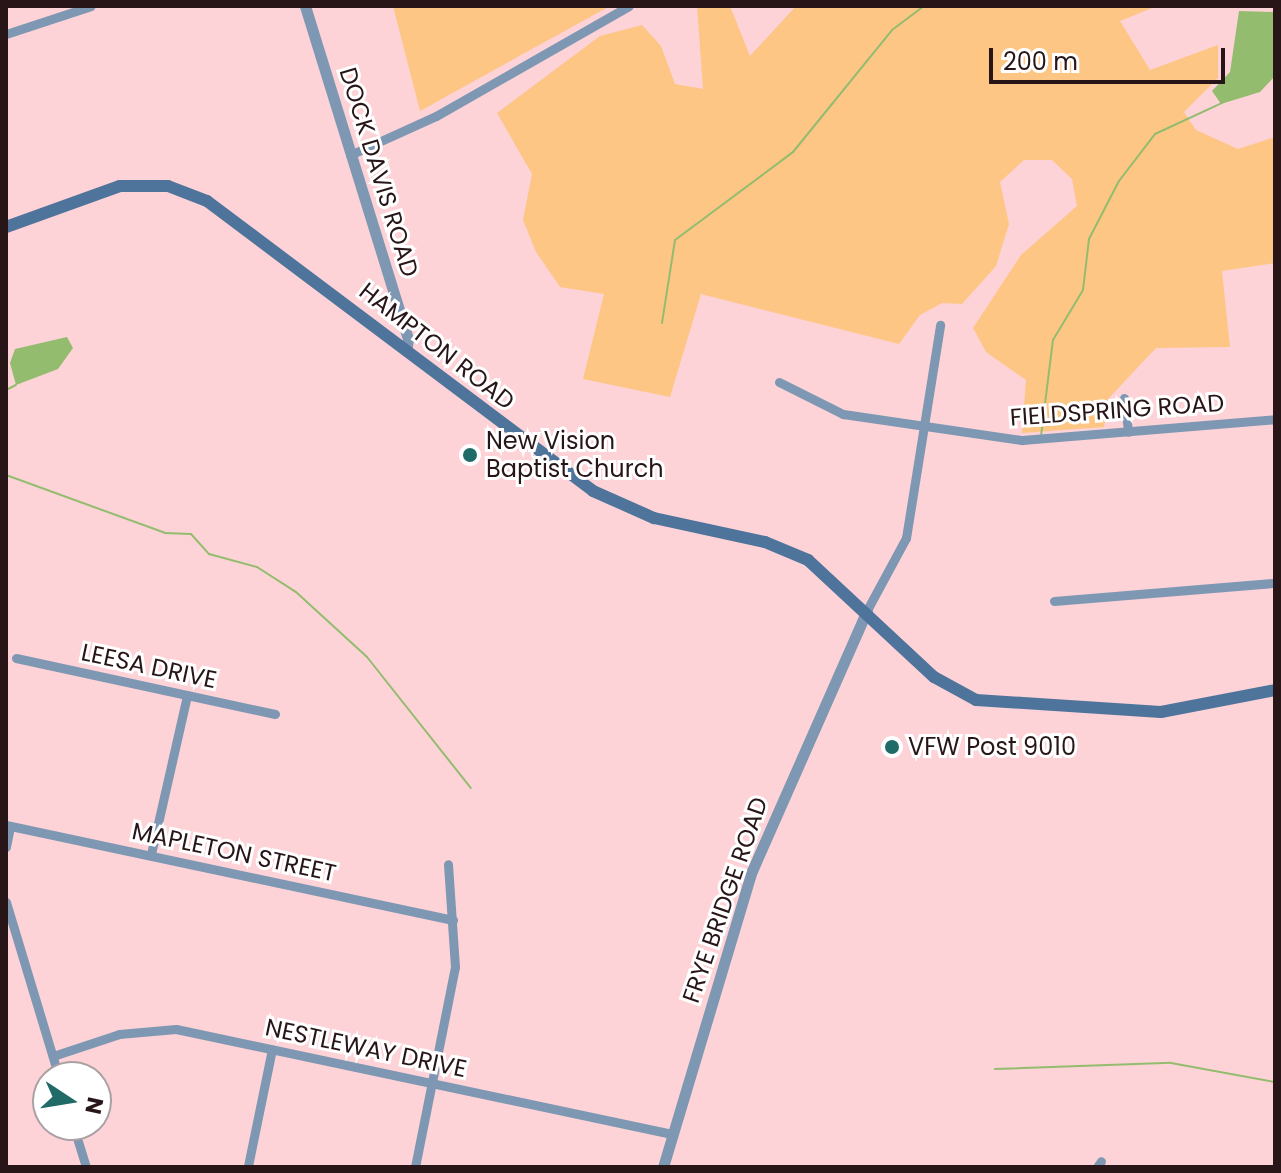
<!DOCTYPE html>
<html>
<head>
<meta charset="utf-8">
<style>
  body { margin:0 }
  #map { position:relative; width:1281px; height:1173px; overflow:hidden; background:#fdd3d7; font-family:Poppins,sans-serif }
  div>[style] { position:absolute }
  .green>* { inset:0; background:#fdc684 }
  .water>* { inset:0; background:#94bc6f }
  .stream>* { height:2px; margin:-1px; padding:0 1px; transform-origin:1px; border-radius:1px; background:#94bc6f }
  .minor>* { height:9px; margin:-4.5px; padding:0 4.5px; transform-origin:4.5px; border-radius:4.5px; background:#7e97b3 }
  .tertiary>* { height:11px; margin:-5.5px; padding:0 5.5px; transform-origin:5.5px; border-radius:5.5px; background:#7e97b3 }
  .secondary>* { height:12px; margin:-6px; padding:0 6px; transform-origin:6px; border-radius:6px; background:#4e749c }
  .dots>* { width:22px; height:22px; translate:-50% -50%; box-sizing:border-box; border:4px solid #fff; border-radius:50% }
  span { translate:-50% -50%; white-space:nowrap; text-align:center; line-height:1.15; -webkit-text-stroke:6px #fff; paint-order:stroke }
  .street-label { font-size:24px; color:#271518 }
  .poi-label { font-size:24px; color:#271518 }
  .left { translate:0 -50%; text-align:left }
  .frame { position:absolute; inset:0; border:8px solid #271518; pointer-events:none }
  .north { position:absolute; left:32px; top:1061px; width:80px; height:80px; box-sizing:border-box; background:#fff; border:2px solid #a9a1a3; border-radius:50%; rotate:102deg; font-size:22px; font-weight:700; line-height:32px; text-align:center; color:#271518 }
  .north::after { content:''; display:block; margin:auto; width:28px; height:36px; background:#206b68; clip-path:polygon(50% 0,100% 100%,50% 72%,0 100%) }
  .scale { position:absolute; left:989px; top:48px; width:236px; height:36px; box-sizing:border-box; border:4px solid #271518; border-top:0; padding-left:10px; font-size:24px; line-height:28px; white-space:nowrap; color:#271518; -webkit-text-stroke:6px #fff; paint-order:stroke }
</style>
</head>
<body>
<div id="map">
  <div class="green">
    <div style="clip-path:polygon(393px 6px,610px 6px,420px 111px)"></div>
    <div style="clip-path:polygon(697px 6px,730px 6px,750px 56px,796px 6px,1157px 6px,1120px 21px,1150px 70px,1218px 45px,1218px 78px,1184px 112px,1196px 130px,1238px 149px,1275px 137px,1275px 263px,1222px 271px,1230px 347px,1156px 348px,1109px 398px,1104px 427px,1022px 433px,1026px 380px,986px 352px,973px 328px,1021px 255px,1077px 206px,1072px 179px,1052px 160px,1024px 160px,1000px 182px,1009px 224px,996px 266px,962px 304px,942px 303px,920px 315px,899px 344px,701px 294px,670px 397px,583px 379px,604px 294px,560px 287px,536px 252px,523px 220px,532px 174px,497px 113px,600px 36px,642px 25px,661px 46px,675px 84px,703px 89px)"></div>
  </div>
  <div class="water">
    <div style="clip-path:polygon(1239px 11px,1275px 12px,1275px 76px,1260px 92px,1221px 104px,1212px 91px,1230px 72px)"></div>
    <div style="clip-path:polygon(67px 337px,73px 348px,58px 369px,16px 385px,10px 363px,15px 349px)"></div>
  </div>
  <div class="stream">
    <div style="left:662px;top:323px;width:84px;rotate:-81.1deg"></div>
    <div style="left:675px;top:240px;width:147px;rotate:-36.7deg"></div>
    <div style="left:793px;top:152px;width:157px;rotate:-50.9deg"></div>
    <div style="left:892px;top:30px;width:40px;rotate:-37deg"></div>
    <div style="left:6px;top:390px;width:11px;rotate:-27deg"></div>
    <div style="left:1041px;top:436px;width:97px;rotate:-82.9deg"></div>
    <div style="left:1053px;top:340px;width:58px;rotate:-59deg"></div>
    <div style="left:1083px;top:290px;width:51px;rotate:-83.3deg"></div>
    <div style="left:1089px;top:239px;width:65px;rotate:-62.7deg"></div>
    <div style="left:1119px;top:181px;width:59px;rotate:-52.5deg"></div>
    <div style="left:1155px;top:134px;width:74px;rotate:-24.8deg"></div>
    <div style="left:6px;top:475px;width:169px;rotate:20deg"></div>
    <div style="left:165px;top:533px;width:26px;rotate:2deg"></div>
    <div style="left:191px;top:534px;width:27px;rotate:48deg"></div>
    <div style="left:209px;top:554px;width:50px;rotate:15.2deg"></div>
    <div style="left:257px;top:567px;width:46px;rotate:32.7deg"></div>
    <div style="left:296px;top:592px;width:96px;rotate:42.5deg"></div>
    <div style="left:367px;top:657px;width:167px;rotate:51.6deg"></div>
    <div style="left:995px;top:1069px;width:176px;rotate:-2deg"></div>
    <div style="left:1171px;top:1063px;width:106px;rotate:10.4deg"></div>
  </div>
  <div class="minor">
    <div style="left:6px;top:34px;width:89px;rotate:-18.2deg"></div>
    <div style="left:350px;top:155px;width:94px;rotate:-24.4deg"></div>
    <div style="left:436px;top:116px;width:222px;rotate:-29.7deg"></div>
    <div style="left:779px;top:382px;width:72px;rotate:26.6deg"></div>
    <div style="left:843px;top:414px;width:181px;rotate:8.3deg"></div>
    <div style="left:1022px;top:440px;width:254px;rotate:-4.7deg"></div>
    <div style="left:1124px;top:398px;width:34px;rotate:83deg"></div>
    <div style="left:1054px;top:601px;width:222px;rotate:-4.7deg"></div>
    <div style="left:867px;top:610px;width:82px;rotate:-61.6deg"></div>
    <div style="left:906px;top:538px;width:216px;rotate:-80.9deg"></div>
    <div style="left:16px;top:658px;width:265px;rotate:12.2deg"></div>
    <div style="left:6px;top:825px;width:457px;rotate:12deg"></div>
    <div style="left:6px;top:847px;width:21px;rotate:-79deg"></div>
    <div style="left:151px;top:854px;width:163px;rotate:-77.2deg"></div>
    <div style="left:6px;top:902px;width:183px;rotate:73.2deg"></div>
    <div style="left:53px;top:1056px;width:70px;rotate:-18.4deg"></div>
    <div style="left:119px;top:1034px;width:57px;rotate:-5deg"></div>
    <div style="left:176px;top:1029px;width:507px;rotate:11.95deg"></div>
    <div style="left:73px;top:1125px;width:44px;rotate:72.8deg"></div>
    <div style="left:248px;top:1166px;width:119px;rotate:-78.4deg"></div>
    <div style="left:415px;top:1167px;width:204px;rotate:-78.7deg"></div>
    <div style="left:455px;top:967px;width:103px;rotate:-93.9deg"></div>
    <div style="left:1097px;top:1167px;width:7px;rotate:-56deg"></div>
  </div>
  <div class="tertiary">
    <div style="left:305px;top:6px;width:349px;rotate:72.8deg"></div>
    <div style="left:408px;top:339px;width:12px;rotate:99deg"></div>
    <div style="left:663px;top:1167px;width:309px;rotate:-73.3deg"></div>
    <div style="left:752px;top:871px;width:285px;rotate:-66.2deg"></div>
  </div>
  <div class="secondary">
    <div style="left:6px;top:227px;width:121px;rotate:-19.8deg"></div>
    <div style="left:120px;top:186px;width:48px"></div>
    <div style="left:168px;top:186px;width:42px;rotate:21deg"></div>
    <div style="left:207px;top:201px;width:483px;rotate:36.9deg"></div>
    <div style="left:593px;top:491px;width:67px;rotate:23.9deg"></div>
    <div style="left:654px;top:518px;width:114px;rotate:12.2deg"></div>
    <div style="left:765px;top:542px;width:47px;rotate:22.7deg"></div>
    <div style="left:808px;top:560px;width:172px;rotate:42.9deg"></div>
    <div style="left:934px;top:677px;width:48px;rotate:28.7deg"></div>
    <div style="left:976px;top:700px;width:185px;rotate:3.7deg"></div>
    <div style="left:1161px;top:712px;width:116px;rotate:-10.9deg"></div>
  </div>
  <div class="dots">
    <div style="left:470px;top:455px;background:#206b68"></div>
    <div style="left:892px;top:747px;background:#206b68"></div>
  </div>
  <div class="street-label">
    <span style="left:379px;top:172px;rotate:73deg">DOCK DAVIS ROAD</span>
    <span style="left:437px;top:346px;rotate:38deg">HAMPTON ROAD</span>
    <span style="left:1117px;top:410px;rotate:-4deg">FIELDSPRING ROAD</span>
    <span style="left:149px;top:666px;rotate:12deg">LEESA DRIVE</span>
    <span style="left:234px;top:852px;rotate:12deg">MAPLETON STREET</span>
    <span style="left:725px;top:900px;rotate:-71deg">FRYE BRIDGE ROAD</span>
    <span style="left:366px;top:1048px;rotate:12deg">NESTLEWAY DRIVE</span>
  </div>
  <div class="poi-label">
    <span class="left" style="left:486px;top:455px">New Vision<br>Baptist Church</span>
    <span class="left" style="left:908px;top:747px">VFW Post 9010</span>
  </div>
  <div class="frame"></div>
  <div class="north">N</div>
  <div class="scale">200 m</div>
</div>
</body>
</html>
